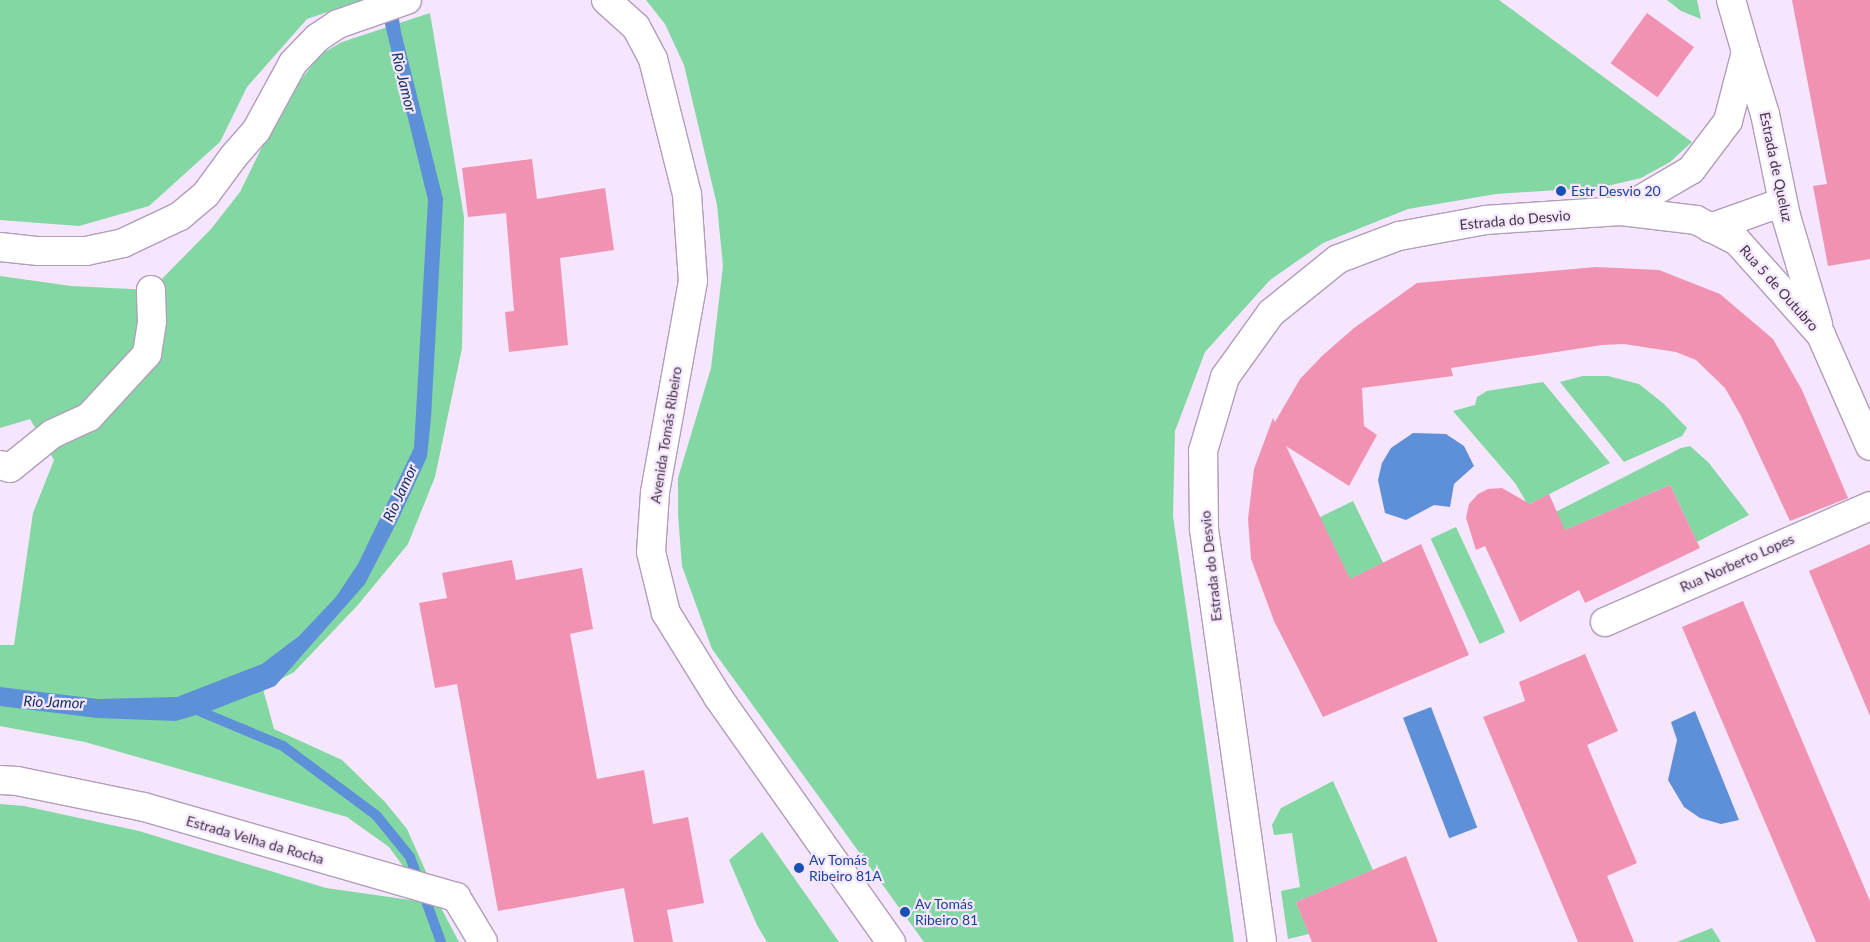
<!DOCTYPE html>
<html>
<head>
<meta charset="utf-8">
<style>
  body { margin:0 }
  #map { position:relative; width:1870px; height:942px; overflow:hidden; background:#f5e5fd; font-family:Lato,sans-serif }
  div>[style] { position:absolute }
  .green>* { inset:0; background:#82d7a2; transform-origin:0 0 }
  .water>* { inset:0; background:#5d90d8; transform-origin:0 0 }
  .stream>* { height:10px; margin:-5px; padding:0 5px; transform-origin:5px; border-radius:5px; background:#5d90d8 }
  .building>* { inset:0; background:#f292b3; transform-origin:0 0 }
  .roads { filter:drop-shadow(1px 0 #b09dba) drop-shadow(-1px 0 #b09dba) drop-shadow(0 1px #b09dba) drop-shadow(0 -1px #b09dba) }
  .street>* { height:28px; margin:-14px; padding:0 14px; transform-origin:14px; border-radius:14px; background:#fff }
  .secondary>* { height:28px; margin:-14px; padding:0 14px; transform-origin:14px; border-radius:14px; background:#fff }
  .primary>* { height:28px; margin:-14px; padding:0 14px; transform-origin:14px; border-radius:14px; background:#fff }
  .dots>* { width:14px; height:14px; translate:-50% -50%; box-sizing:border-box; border:2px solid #f5e5fd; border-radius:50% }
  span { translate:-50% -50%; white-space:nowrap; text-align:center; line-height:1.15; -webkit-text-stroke:4.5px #f5e5fd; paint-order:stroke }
  .street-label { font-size:14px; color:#3e3642 }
  .transit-label { font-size:14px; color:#164399 }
  .left { translate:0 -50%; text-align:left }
  .water-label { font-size:15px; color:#113361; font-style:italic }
</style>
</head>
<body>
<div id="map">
  <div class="green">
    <div style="clip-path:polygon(0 0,363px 0,307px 19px,247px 87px,220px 142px,149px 206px,79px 226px,0 220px)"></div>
    <div style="clip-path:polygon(646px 0,1499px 0,1692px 142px,1670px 162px,1641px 178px,1603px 187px,1496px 194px,1408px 209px,1323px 243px,1270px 280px,1205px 352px,1175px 431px,1173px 516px,1234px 942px,924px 942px,712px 649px,682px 566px,678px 514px,678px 478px,711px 368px,723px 266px,717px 205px,684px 65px,665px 24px)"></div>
    <div style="clip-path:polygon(1667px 0,1697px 0,1701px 19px,1681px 11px)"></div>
    <div style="clip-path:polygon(430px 13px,464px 217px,462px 348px,435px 477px,408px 544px,357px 606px,294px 672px,263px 689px,274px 729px,342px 760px,385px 802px,407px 829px,427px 874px,408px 873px,389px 847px,347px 817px,85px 742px,0 726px,0 645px,14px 645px,33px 513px,54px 460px,30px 419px,0 428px,0 276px,71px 286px,151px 290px,211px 229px,240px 192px,285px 100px,321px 54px,342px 42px)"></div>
    <div style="clip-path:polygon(1583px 376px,1608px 376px,1639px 384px,1664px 404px,1687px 428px,1682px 436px,1624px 462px,1560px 382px)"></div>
    <div style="clip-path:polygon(1543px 382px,1610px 463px,1528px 505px,1515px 483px,1453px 411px,1475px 405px,1477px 397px,1487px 391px)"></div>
    <div style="clip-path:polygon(1690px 446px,1709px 463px,1749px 515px,1697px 542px,1670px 485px,1556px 534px,1579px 589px,1566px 597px,1532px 524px,1681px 448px)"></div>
    <div style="left:1353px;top:501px;width:69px;height:37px;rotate:64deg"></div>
    <div style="left:1456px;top:527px;width:116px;height:28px;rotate:65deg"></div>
    <div style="clip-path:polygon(1333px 781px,1373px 870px,1296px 902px,1309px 934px,1288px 939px,1281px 891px,1300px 887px,1292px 833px,1274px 835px,1272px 825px,1281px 808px)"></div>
    <div style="clip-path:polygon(0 804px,24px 806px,139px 831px,326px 888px,439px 904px,459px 942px,0 942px)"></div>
    <div style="clip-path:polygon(762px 832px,839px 942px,767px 942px,757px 925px,729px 860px)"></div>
    <div style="clip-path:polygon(1712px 928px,1721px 942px,1677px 942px)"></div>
  </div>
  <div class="water">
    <div style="clip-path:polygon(379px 0,396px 0,401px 32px,443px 199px,431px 418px,427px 457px,399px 518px,365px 584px,275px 686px,213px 710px,176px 721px,97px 718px,0 706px,0 687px,98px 699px,177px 697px,262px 664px,299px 636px,336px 597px,358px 564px,414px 448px,428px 200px)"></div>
    <div style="clip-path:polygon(1413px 433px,1446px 434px,1464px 446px,1474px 466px,1454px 484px,1450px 507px,1434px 505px,1406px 520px,1385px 513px,1378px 480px,1382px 463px,1391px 448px)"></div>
    <div style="left:1431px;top:707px;width:129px;height:30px;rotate:69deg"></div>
    <div style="clip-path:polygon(1695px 711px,1739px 820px,1721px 824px,1700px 818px,1684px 807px,1668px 780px,1677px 740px,1671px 722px)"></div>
  </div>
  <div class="stream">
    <div style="left:192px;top:708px;width:99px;rotate:22.7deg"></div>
    <div style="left:283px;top:746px;width:116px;rotate:36.6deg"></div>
    <div style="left:376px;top:815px;width:54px;rotate:51deg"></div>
    <div style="left:410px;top:857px;width:90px;rotate:70deg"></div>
  </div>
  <div class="building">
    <div style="clip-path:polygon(1792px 0,1870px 0,1870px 259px,1828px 266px,1813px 186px,1827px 184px)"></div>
    <div style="left:1647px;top:13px;width:58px;height:62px;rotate:36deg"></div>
    <div style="clip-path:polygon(532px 159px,537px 199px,605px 188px,614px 250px,560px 258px,568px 345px,509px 352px,505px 312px,514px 311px,506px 213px,468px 217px,462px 168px)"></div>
    <div style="clip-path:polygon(1596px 267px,1659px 270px,1720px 294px,1773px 339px,1802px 390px,1848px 498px,1790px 521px,1741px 416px,1725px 388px,1696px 360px,1676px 352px,1624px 344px,1602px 345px,1451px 368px,1453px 376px,1362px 388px,1364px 426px,1377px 435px,1349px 486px,1286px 446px,1350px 579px,1421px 544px,1469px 655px,1323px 717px,1274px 621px,1251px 559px,1248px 519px,1254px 469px,1273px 418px,1275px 422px,1300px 379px,1322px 356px,1354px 328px,1417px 283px)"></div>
    <div style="clip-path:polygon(1670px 485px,1700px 548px,1585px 603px,1579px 590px,1520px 622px,1485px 546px,1476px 550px,1466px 518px,1469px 504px,1478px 494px,1488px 489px,1502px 488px,1530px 504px,1549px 494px,1565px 530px)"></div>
    <div style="clip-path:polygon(1870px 544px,1870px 716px,1809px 571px)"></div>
    <div style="clip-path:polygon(512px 560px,516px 580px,582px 568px,593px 629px,570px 634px,597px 779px,644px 770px,653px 824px,688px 817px,704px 903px,667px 910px,673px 942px,634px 942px,624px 888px,498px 911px,457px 684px,435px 688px,419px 603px,447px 598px,442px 573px)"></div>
    <div style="clip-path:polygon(1743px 601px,1870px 901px,1870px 942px,1816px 942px,1682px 627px)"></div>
    <div style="clip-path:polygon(1585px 654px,1618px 731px,1587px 745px,1637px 863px,1607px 876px,1634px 942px,1578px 942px,1483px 717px,1525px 701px,1519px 682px)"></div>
    <div style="clip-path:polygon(1406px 856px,1438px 942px,1312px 942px,1296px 902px)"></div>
  </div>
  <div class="roads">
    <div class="street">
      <div style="left:0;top:465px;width:10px;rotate:17deg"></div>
      <div style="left:10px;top:468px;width:54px;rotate:-39deg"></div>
      <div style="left:52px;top:434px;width:41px;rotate:-24.7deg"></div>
      <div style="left:89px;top:417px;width:86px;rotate:-47.4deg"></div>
      <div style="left:147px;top:354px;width:33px;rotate:-81deg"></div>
      <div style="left:152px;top:321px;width:31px;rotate:-92deg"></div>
      <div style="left:1605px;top:622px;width:289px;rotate:-23.6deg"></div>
      <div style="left:0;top:780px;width:17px;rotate:3deg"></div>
      <div style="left:17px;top:781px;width:130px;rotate:11.6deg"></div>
      <div style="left:144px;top:807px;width:325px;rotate:16.1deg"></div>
      <div style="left:456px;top:897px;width:52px;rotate:59deg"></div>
    </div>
    <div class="secondary">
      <div style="left:606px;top:0;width:40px;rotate:42deg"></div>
      <div style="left:636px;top:27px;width:36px;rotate:62deg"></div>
      <div style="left:653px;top:59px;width:139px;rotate:75.9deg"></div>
      <div style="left:687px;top:194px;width:87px;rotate:86.1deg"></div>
      <div style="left:693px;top:281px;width:215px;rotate:100.2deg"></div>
      <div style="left:655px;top:493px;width:59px;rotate:93.9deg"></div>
      <div style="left:651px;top:552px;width:63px;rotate:76.2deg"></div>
      <div style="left:666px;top:613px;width:99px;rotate:58.2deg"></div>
      <div style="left:718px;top:697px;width:300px;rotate:54.8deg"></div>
      <div style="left:1746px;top:52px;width:65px;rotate:73deg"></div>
      <div style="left:1765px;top:114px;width:104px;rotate:78.4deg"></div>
      <div style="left:1786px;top:216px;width:113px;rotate:73.5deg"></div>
      <div style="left:1621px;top:211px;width:76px;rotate:6.8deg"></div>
      <div style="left:1696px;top:220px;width:46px;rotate:27.1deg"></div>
      <div style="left:1737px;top:241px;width:126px;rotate:48.2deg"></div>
      <div style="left:1821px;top:335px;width:121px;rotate:66.2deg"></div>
      <div style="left:1710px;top:228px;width:77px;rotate:-19.6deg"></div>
      <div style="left:0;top:247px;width:39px;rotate:6deg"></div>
      <div style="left:39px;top:251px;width:47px"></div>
      <div style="left:86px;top:251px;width:38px;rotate:-12deg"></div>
      <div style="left:123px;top:243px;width:63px;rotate:-25.3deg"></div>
      <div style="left:180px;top:216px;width:34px;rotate:-40deg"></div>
      <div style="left:206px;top:194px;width:47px;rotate:-53.6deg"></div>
      <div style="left:234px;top:156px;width:33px;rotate:-49deg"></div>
      <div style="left:256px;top:131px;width:77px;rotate:-61.4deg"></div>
      <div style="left:293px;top:63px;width:35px;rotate:-46deg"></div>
      <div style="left:317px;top:38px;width:25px;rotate:-34deg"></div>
      <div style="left:338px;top:24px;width:73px;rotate:-19.2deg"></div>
      <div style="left:1262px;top:942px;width:418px;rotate:-98deg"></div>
      <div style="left:1204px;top:528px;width:77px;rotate:-90.7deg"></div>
      <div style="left:1203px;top:451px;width:77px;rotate:-73.4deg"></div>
      <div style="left:1225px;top:377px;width:79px;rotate:-54.3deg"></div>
      <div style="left:1271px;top:313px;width:86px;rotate:-38.9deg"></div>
      <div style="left:1338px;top:259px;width:65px;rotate:-20.7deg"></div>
      <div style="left:1399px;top:236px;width:87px;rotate:-10.5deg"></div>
      <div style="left:1485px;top:220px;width:136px;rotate:-3.8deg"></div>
      <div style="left:1621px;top:211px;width:81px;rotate:-30.4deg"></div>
      <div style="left:1691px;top:170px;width:61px;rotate:-52.9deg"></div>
      <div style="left:1728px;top:121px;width:71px;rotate:-75.4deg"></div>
    </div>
    <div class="primary">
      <div style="left:1731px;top:0;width:54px;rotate:73.9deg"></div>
    </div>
  </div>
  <div class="dots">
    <div style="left:1561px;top:191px;background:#1a4fb4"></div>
    <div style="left:799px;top:868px;background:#1a4fb4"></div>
    <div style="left:905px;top:912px;background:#1a4fb4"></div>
  </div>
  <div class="street-label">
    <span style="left:1776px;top:167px;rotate:78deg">Estrada de Queluz</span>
    <span style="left:1515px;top:220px;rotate:-5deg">Estrada do Desvio</span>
    <span style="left:1779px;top:288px;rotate:48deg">Rua 5 de Outubro</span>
    <span style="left:666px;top:435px;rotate:-81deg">Avenida Tomás Ribeiro</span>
    <span style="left:1737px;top:563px;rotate:-24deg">Rua Norberto Lopes</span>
    <span style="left:1211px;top:566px;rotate:-96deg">Estrada do Desvio</span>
    <span style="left:255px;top:840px;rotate:16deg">Estrada Velha da Rocha</span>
  </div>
  <div class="transit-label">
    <span class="left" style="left:1571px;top:191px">Estr Desvio 20</span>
    <span class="left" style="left:809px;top:868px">Av Tomás<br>Ribeiro 81A</span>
    <span class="left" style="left:915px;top:912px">Av Tomás<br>Ribeiro 81</span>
  </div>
  <div class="water-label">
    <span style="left:404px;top:82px;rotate:76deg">Rio Jamor</span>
    <span style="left:400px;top:493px;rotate:-65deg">Rio Jamor</span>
    <span style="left:54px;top:702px;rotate:2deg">Rio Jamor</span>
  </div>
</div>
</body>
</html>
